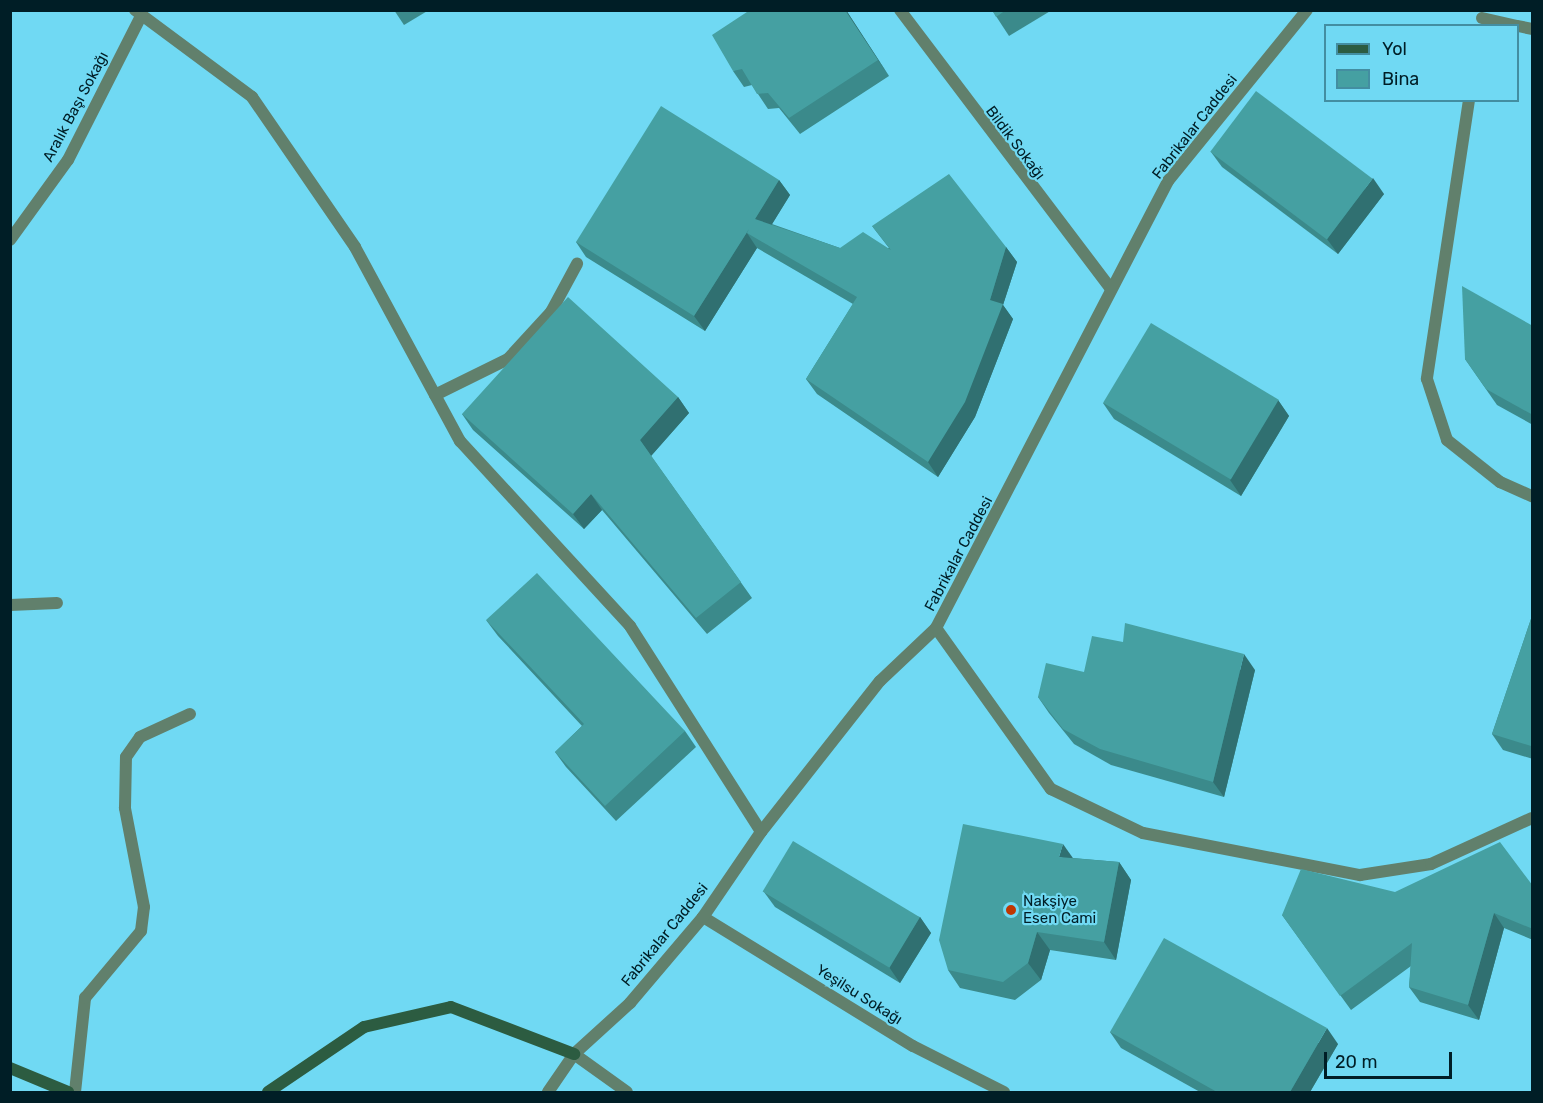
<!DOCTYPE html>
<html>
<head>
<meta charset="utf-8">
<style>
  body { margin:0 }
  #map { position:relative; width:1543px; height:1103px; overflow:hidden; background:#70d9f3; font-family:Rubik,sans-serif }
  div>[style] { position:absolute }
  .lane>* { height:12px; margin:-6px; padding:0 6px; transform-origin:6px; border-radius:6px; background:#61806c }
  .street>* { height:12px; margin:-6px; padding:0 6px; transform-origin:6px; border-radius:6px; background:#61806c }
  .secondary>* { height:12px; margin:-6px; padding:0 6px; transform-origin:6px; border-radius:6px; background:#2c5c41 }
  .wall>* { inset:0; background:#3b8a8b }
  .shaded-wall>* { inset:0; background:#307071 }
  .building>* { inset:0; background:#45a0a2; transform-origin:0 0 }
  .dots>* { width:16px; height:16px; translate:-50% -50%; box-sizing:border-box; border:3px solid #70d9f3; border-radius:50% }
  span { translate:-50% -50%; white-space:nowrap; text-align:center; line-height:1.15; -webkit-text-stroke:4.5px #70d9f3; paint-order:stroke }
  .street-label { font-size:15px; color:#001e26 }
  .poi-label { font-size:15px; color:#001e26 }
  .left { translate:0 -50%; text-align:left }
  .frame { position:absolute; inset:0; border:12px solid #001e26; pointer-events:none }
  .legend { position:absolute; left:1324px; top:24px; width:195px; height:78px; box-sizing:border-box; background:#70d9f3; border:2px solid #438ea1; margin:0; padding:8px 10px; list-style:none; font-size:18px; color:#001e26 }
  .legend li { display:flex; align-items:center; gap:12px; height:30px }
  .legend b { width:30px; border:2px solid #438ea1 }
  .scale { position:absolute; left:1324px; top:1052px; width:128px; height:27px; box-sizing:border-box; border:3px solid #001e26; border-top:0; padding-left:8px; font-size:18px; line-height:21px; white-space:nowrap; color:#001e26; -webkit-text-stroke:4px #70d9f3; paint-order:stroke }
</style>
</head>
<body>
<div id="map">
  <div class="lane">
    <div style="left:435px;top:395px;width:81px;rotate:-26.3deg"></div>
    <div style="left:508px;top:359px;width:64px;rotate:-47.5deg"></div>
    <div style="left:551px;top:312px;width:55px;rotate:-61.6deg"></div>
    <div style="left:75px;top:1092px;width:95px;rotate:-83.9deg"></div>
    <div style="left:85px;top:998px;width:87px;rotate:-50.1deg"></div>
    <div style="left:141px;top:931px;width:24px;rotate:-83deg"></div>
    <div style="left:144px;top:907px;width:101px;rotate:-100.9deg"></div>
    <div style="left:125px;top:808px;width:51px;rotate:-88.9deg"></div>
    <div style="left:126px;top:757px;width:24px;rotate:-55deg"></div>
    <div style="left:140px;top:737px;width:55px;rotate:-24.7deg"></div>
  </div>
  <div class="street">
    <div style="left:135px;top:10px;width:146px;rotate:36.6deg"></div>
    <div style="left:252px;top:97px;width:182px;rotate:55.5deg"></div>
    <div style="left:355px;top:247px;width:221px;rotate:61.6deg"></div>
    <div style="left:460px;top:441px;width:251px;rotate:47.4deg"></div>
    <div style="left:630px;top:626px;width:244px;rotate:57.5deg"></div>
    <div style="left:900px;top:10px;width:350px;rotate:52.9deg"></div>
    <div style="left:1482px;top:18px;width:35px;rotate:13deg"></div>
    <div style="left:1518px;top:26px;width:14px;rotate:12deg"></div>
    <div style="left:1469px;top:100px;width:282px;rotate:98.6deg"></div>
    <div style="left:1427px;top:379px;width:64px;rotate:71.8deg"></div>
    <div style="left:1447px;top:440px;width:68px;rotate:38.4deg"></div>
    <div style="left:1500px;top:482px;width:35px;rotate:24deg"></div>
    <div style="left:10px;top:240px;width:99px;rotate:-54.1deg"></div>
    <div style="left:68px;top:160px;width:164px;rotate:-63.1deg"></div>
    <div style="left:10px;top:605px;width:47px;rotate:-2.4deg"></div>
    <div style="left:936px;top:628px;width:198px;rotate:54.5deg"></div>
    <div style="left:1051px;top:789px;width:102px;rotate:25.6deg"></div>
    <div style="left:1143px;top:833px;width:221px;rotate:11deg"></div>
    <div style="left:1360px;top:875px;width:72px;rotate:-8.8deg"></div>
    <div style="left:1431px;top:864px;width:111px;rotate:-24.5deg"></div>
    <div style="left:703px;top:917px;width:246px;rotate:31.6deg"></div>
    <div style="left:913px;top:1046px;width:102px;rotate:26.8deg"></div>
    <div style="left:574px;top:1054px;width:65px;rotate:35.6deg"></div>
    <div style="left:548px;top:1092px;width:46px;rotate:-55.6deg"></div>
    <div style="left:574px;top:1054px;width:76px;rotate:-42.3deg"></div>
    <div style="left:630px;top:1003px;width:113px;rotate:-49.7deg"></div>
    <div style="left:703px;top:917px;width:103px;rotate:-55.7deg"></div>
    <div style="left:761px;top:832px;width:192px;rotate:-51.8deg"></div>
    <div style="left:880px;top:681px;width:77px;rotate:-43.4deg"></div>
    <div style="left:936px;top:628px;width:504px;rotate:-62.57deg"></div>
    <div style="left:1168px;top:181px;width:220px;rotate:-50.9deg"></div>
  </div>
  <div class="secondary">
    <div style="left:10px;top:1068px;width:63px;rotate:22.5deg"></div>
    <div style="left:268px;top:1092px;width:116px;rotate:-34.1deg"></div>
    <div style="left:364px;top:1027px;width:89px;rotate:-12.9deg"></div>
    <div style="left:451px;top:1007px;width:132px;rotate:20.9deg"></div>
  </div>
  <div class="wall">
    <div style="clip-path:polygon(394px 10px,429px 10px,404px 25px)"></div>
    <div style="clip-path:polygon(846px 10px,889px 76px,800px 134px,779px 108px,768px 109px,752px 85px,744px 87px,733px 71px)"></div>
    <div style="clip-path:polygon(992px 10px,1052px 10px,1009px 36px)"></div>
    <div style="clip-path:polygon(1211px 152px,1384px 194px,1338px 254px,1222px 167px)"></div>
    <div style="clip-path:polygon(779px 180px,790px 195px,772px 224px,840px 248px,889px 248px,872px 226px,1006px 247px,1017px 262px,1003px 305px,1013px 319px,975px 417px,938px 477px,817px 394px,806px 379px,853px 304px,757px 248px,705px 331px,586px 257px,576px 242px)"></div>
    <div style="clip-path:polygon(1533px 326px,1533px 425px,1497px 405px,1465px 359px)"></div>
    <div style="clip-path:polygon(678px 397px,689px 413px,651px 456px,752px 598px,707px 634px,602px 510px,584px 529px,473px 430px,462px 414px)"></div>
    <div style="clip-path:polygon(1278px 400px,1289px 416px,1241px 496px,1114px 419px,1103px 403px)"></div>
    <div style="clip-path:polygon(1533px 613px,1533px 759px,1503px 750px,1492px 734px)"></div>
    <div style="clip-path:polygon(486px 620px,685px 731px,696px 747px,616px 821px,566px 767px,555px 752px,582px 726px,498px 636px)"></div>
    <div style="clip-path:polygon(1255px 670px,1224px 797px,1111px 765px,1074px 744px,1049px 713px,1038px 697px,1084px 672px)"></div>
    <div style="clip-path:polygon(1073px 858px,1119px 862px,1131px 880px,1116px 960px,1050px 950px,1041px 980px,1015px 1000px,960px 988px,948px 970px)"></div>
    <div style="clip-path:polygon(1533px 886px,1533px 940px,1504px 928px,1479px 1020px,1420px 1002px,1409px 987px,1411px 966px,1351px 1010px,1282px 915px,1395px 892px)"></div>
    <div style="clip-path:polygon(764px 892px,920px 917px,931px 933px,900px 983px,775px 907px)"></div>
    <div style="clip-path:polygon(1110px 1032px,1338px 1044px,1310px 1092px,1200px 1092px,1121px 1048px)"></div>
  </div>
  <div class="shaded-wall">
    <div style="clip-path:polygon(845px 10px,846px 10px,889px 76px,878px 60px)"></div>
    <div style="clip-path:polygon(1373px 178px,1384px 194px,1338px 254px,1327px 239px)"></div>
    <div style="clip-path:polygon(779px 180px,790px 195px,766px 234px,755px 219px)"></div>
    <div style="clip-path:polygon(749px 229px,747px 233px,757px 248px,705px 331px,694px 316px)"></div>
    <div style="clip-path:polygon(1006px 247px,1017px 262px,1003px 305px,1013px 319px,975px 417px,938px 477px,928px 462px,990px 300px)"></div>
    <div style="clip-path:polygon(678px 397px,689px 413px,651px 456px,640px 440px)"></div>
    <div style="clip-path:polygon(1278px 400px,1289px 416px,1241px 496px,1230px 480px)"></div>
    <div style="clip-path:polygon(591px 494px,602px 510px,584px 529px,573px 514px)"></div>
    <div style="clip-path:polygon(1244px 654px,1255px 670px,1224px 797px,1213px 782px)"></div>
    <div style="clip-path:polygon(1063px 844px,1075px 861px,1059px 857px)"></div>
    <div style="clip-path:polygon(1119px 862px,1131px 880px,1116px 960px,1104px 942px)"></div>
    <div style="clip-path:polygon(1494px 913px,1504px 928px,1479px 1020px,1468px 1005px)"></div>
    <div style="clip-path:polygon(920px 917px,931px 933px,900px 983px,889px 967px)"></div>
    <div style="clip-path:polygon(1037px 932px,1050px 950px,1041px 980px,1028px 963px)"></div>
    <div style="clip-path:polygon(1327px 1028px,1338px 1044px,1310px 1092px,1290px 1092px)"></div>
  </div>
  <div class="building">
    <div style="clip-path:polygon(750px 10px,845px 10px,878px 60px,789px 118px,768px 93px,757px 94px,742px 69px,733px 71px,712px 35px)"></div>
    <div style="clip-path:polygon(992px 10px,1006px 10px,996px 17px)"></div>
    <div style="left:1256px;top:91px;width:146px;height:76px;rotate:37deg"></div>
    <div style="clip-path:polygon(661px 106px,779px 180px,755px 219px,840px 248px,863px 232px,891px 250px,872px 226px,949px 174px,1006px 247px,990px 300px,1003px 304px,965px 402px,928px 462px,806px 379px,857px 297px,747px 233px,749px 229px,694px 316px,576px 242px)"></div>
    <div style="clip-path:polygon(1462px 286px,1533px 326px,1533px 415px,1486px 389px,1465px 359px)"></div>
    <div style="clip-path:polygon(568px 297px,678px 397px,640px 440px,741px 582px,696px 618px,591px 494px,573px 514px,462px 414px)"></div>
    <div style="left:1151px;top:323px;width:149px;height:93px;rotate:31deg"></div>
    <div style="clip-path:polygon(537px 573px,685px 731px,605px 806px,555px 752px,584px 724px,486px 620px)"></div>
    <div style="clip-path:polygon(1533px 613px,1533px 746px,1531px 746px,1492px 734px)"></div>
    <div style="clip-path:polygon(1125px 623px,1244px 654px,1213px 782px,1100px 749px,1063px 729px,1038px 697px,1046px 663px,1084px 672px,1092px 636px,1123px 642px)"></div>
    <div style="clip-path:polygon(963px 824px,1063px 844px,1059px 857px,1119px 862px,1104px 942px,1037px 932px,1028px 963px,1003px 982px,948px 970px,939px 940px)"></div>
    <div style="left:793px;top:841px;width:148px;height:59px;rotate:31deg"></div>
    <div style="clip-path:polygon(1500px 842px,1533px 886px,1533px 929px,1494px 913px,1468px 1005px,1409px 987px,1412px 943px,1340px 996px,1282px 915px,1301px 869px,1395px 892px)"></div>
    <div style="clip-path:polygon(1164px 938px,1327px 1028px,1290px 1092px,1217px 1092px,1110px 1032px)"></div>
  </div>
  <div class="dots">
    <div style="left:1011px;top:910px;background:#bf3702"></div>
  </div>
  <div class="street-label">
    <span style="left:76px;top:107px;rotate:-62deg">Aralık Başı Sokağı</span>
    <span style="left:1195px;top:127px;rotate:-52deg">Fabrikalar Caddesi</span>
    <span style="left:1015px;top:143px;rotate:53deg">Bildik Sokağı</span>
    <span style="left:959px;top:554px;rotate:-62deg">Fabrikalar Caddesi</span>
    <span style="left:665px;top:935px;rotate:-51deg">Fabrikalar Caddesi</span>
    <span style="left:859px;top:995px;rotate:32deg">Yeşilsu Sokağı</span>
  </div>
  <div class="poi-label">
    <span class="left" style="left:1023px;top:910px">Nakşiye<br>Esen Cami</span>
  </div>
  <div class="frame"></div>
  <ul class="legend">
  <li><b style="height:8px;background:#2c5c41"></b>Yol</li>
  <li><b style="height:16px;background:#45a0a2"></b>Bina</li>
  </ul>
  <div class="scale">20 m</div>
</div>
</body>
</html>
